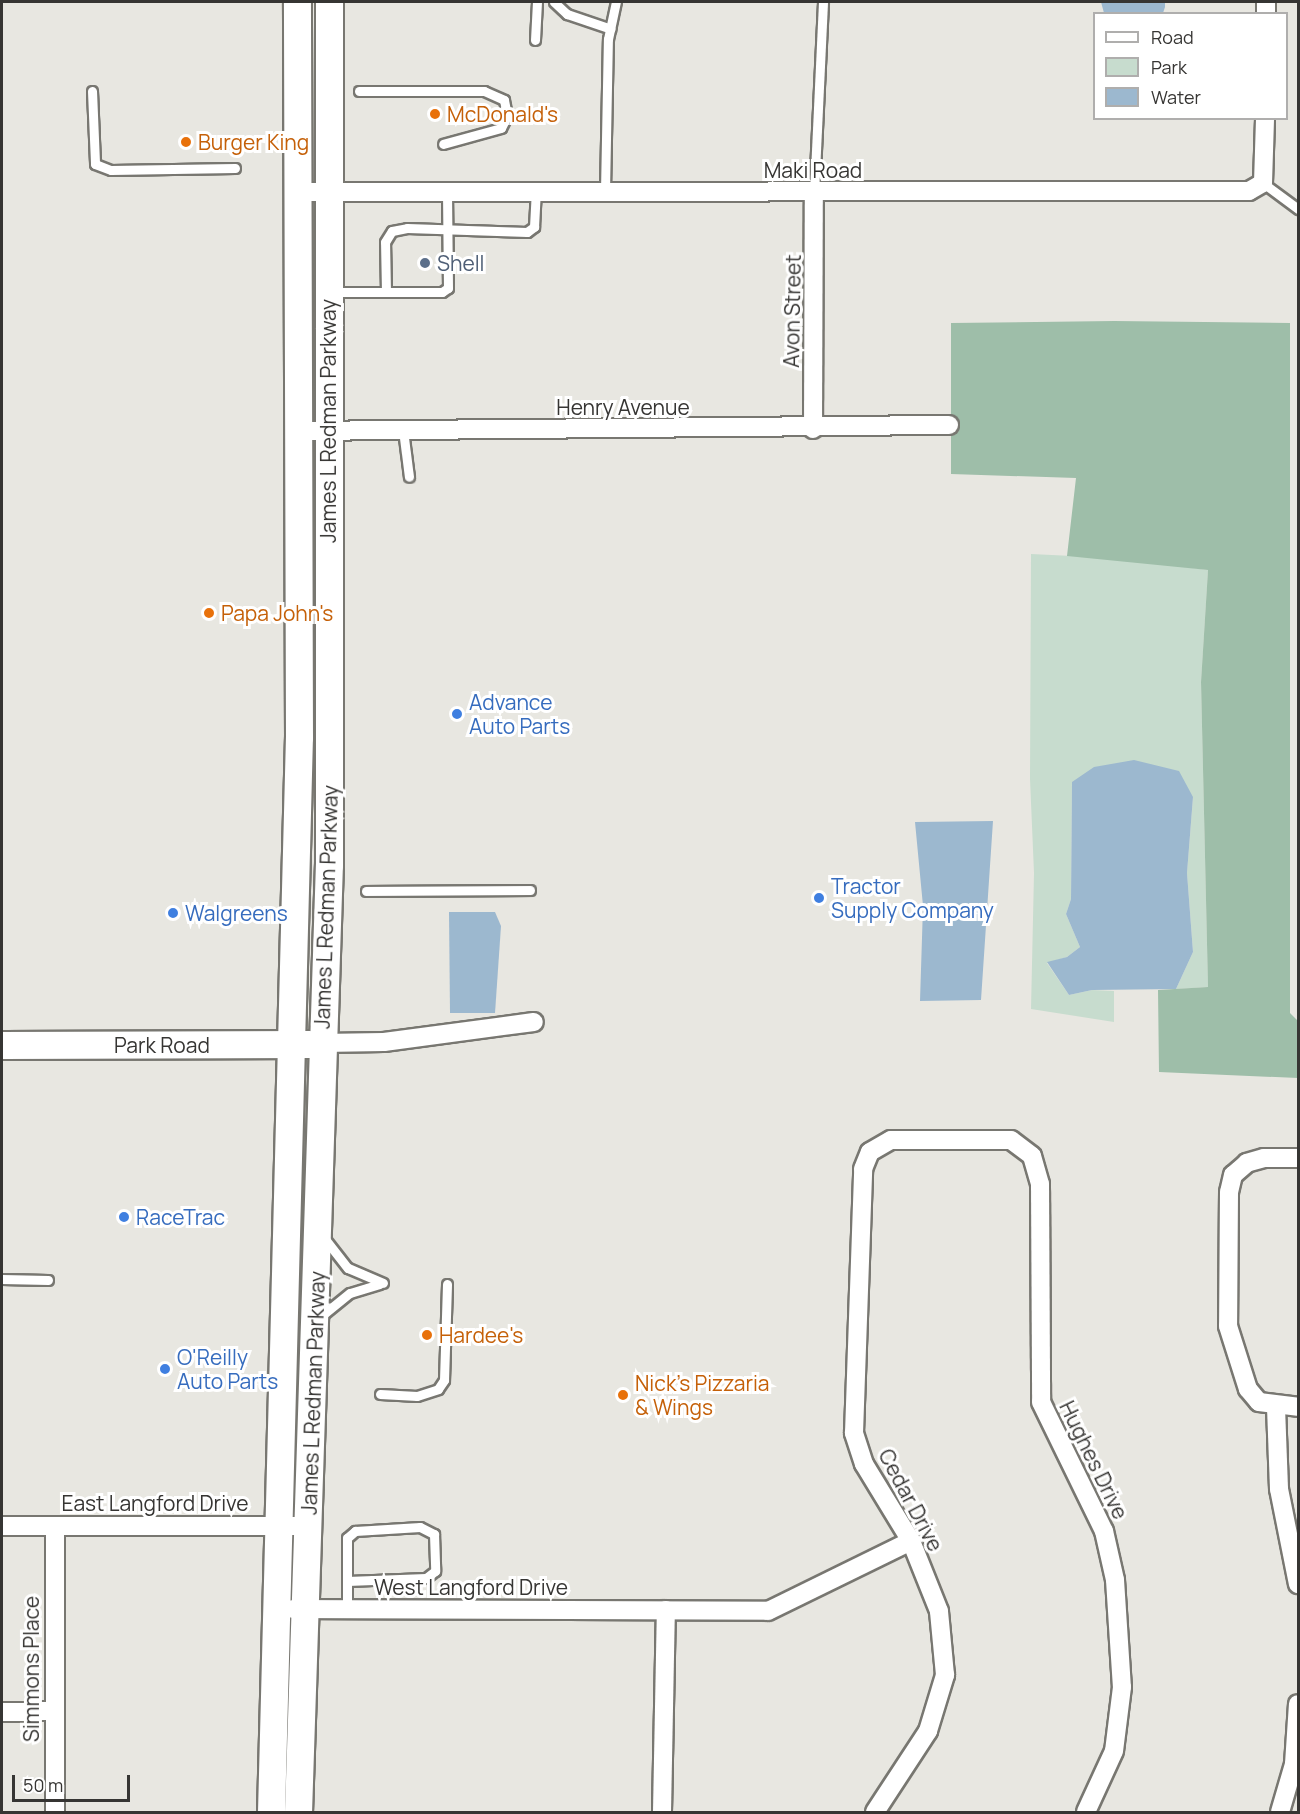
<!DOCTYPE html>
<html>
<head>
<meta charset="utf-8">
<style>
  body { margin:0 }
  #map { position:relative; width:1300px; height:1814px; overflow:hidden; background:#e8e7e1; font-family:Manrope,sans-serif }
  div>[style] { position:absolute }
  .green>* { inset:0; background:#c7dcce }
  .forest>* { inset:0; background:#9ebea9 }
  .water>* { inset:0; background:#9cb8cf }
  .roads { filter:drop-shadow(2px 0 #787771) drop-shadow(-2px 0 #787771) drop-shadow(0 2px #787771) drop-shadow(0 -2px #787771) }
  .lane>* { height:9px; margin:-4.5px; padding:0 4.5px; transform-origin:4.5px; border-radius:4.5px; background:#fff }
  .street>* { height:18px; margin:-9px; padding:0 9px; transform-origin:9px; border-radius:9px; background:#fff }
  .secondary>* { height:27px; margin:-13.5px; padding:0 13.5px; transform-origin:13.5px; border-radius:13.5px; background:#fff }
  .dots>* { width:16px; height:16px; translate:-50% -50%; box-sizing:border-box; border:3px solid #fff; border-radius:50% }
  span { translate:-50% -50%; white-space:nowrap; text-align:center; line-height:1.15; -webkit-text-stroke:6px #fff; paint-order:stroke }
  .food-label { font-size:21px; color:#c56008 }
  .left { translate:0 -50%; text-align:left }
  .street-label { font-size:21px; color:#363533 }
  .service-label { font-size:21px; color:#4e5e75 }
  .shop-label { font-size:21px; color:#366cbe }
  .frame { position:absolute; inset:0; border:3px solid #363533; pointer-events:none }
  .legend { position:absolute; left:1093px; top:12px; width:195px; height:108px; box-sizing:border-box; background:#fff; border:2px solid #afaead; margin:0; padding:8px 10px; list-style:none; font-size:18px; color:#363533 }
  .legend li { display:flex; align-items:center; gap:12px; height:30px }
  .legend b { width:30px; border:2px solid #afaead }
  .scale { position:absolute; left:12px; top:1775px; width:118px; height:27px; box-sizing:border-box; border:3px solid #363533; border-top:0; padding-left:8px; font-size:18px; line-height:21px; white-space:nowrap; color:#363533; -webkit-text-stroke:4px #fff; paint-order:stroke }
</style>
</head>
<body>
<div id="map">
  <div class="green">
    <div style="clip-path:polygon(1031px 554px,1114px 558px,1208px 570px,1201px 682px,1208px 987px,1176px 989px,1193px 952px,1187px 873px,1193px 797px,1072px 782px,1071px 899px,1066px 914px,1080px 947px,1067px 957px,1047px 963px,1069px 995px,1092px 990px,1114px 991px,1114px 1022px,1031px 1009px,1034px 873px,1030px 779px)"></div>
  </div>
  <div class="forest">
    <div style="clip-path:polygon(1114px 321px,1290px 323px,1290px 1013px,1298px 1021px,1298px 1078px,1159px 1072px,1158px 990px,1208px 987px,1201px 682px,1208px 570px,1067px 556px,1076px 478px,951px 474px,951px 323px)"></div>
  </div>
  <div class="water">
    <div style="clip-path:polygon(1101px 2px,1165px 2px,1165px 7px,1163px 13px,1104px 13px)"></div>
    <div style="clip-path:polygon(1134px 760px,1179px 771px,1193px 797px,1187px 873px,1193px 952px,1176px 989px,1092px 990px,1069px 995px,1047px 962px,1067px 957px,1080px 947px,1066px 914px,1071px 899px,1072px 782px,1094px 767px)"></div>
    <div style="clip-path:polygon(993px 821px,981px 1000px,920px 1001px,923px 906px,915px 822px)"></div>
    <div style="clip-path:polygon(449px 912px,495px 912px,501px 926px,495px 1013px,450px 1013px)"></div>
  </div>
  <div class="roads">
    <div class="lane">
      <div style="left:554px;top:2px;width:18px;rotate:43deg"></div>
      <div style="left:567px;top:14px;width:46px;rotate:18.8deg"></div>
      <div style="left:535px;top:40px;width:38px;rotate:-87deg"></div>
      <div style="left:92px;top:91px;width:73px;rotate:87.6deg"></div>
      <div style="left:95px;top:164px;width:17px;rotate:21deg"></div>
      <div style="left:111px;top:170px;width:124px;rotate:-0.9deg"></div>
      <div style="left:359px;top:91px;width:125px"></div>
      <div style="left:484px;top:91px;width:22px;rotate:24deg"></div>
      <div style="left:504px;top:100px;width:16px;rotate:79deg"></div>
      <div style="left:507px;top:116px;width:13px;rotate:117deg"></div>
      <div style="left:501px;top:128px;width:60px;rotate:164.6deg"></div>
      <div style="left:1263px;top:183px;width:44px;rotate:36.6deg"></div>
      <div style="left:605px;top:191px;width:152px;rotate:-88.9deg"></div>
      <div style="left:608px;top:39px;width:38px;rotate:-78deg"></div>
      <div style="left:814px;top:193px;width:191px;rotate:-87.3deg"></div>
      <div style="left:332px;top:292px;width:54px"></div>
      <div style="left:386px;top:292px;width:50px;rotate:-91.1deg"></div>
      <div style="left:385px;top:242px;width:13px;rotate:-58deg"></div>
      <div style="left:392px;top:231px;width:15px;rotate:-11deg"></div>
      <div style="left:407px;top:228px;width:120px;rotate:1.9deg"></div>
      <div style="left:527px;top:232px;width:9px;rotate:-36deg"></div>
      <div style="left:534px;top:227px;width:37px;rotate:-87deg"></div>
      <div style="left:386px;top:292px;width:56px"></div>
      <div style="left:442px;top:292px;width:7px;rotate:-34deg"></div>
      <div style="left:448px;top:288px;width:97px;rotate:-90.6deg"></div>
      <div style="left:403px;top:430px;width:47px;rotate:82.7deg"></div>
      <div style="left:366px;top:891px;width:164px;rotate:-0.3deg"></div>
      <div style="left:325px;top:1239px;width:37px;rotate:52deg"></div>
      <div style="left:348px;top:1268px;width:38px;rotate:23deg"></div>
      <div style="left:2px;top:1279px;width:46px;rotate:1.2deg"></div>
      <div style="left:320px;top:1317px;width:38px;rotate:-39deg"></div>
      <div style="left:350px;top:1293px;width:31px;rotate:-17deg"></div>
      <div style="left:380px;top:1394px;width:37px;rotate:3deg"></div>
      <div style="left:417px;top:1396px;width:22px;rotate:-18deg"></div>
      <div style="left:438px;top:1389px;width:11px;rotate:-56deg"></div>
      <div style="left:444px;top:1380px;width:96px;rotate:-88.2deg"></div>
      <div style="left:347px;top:1609px;width:71px;rotate:-90deg"></div>
      <div style="left:347px;top:1538px;width:11px;rotate:-41deg"></div>
      <div style="left:355px;top:1531px;width:65px;rotate:-3.5deg"></div>
      <div style="left:420px;top:1527px;width:16px;rotate:27deg"></div>
      <div style="left:434px;top:1534px;width:37px;rotate:88deg"></div>
      <div style="left:435px;top:1571px;width:11px;rotate:142deg"></div>
      <div style="left:426px;top:1578px;width:79px;rotate:177.8deg"></div>
    </div>
    <div class="street">
      <div style="left:1266px;top:14px;width:12px;rotate:-90deg"></div>
      <div style="left:296px;top:192px;width:953px;rotate:-0.06deg"></div>
      <div style="left:1249px;top:191px;width:16px;rotate:-30deg"></div>
      <div style="left:1263px;top:183px;width:65px;rotate:-88.2deg"></div>
      <div style="left:813px;top:429px;width:236px;rotate:-89.8deg"></div>
      <div style="left:297px;top:431px;width:652px;rotate:-0.53deg"></div>
      <div style="left:322px;top:1043px;width:62px;rotate:-0.9deg"></div>
      <div style="left:384px;top:1042px;width:151px;rotate:-7.6deg"></div>
      <div style="left:1298px;top:1158px;width:34px;rotate:180deg"></div>
      <div style="left:1264px;top:1158px;width:18px;rotate:164deg"></div>
      <div style="left:1247px;top:1163px;width:18px;rotate:139deg"></div>
      <div style="left:1233px;top:1175px;width:17px;rotate:103deg"></div>
      <div style="left:1229px;top:1192px;width:134px;rotate:90.4deg"></div>
      <div style="left:1228px;top:1326px;width:66px;rotate:72.4deg"></div>
      <div style="left:1248px;top:1389px;width:17px;rotate:50deg"></div>
      <div style="left:1259px;top:1402px;width:39px;rotate:7deg"></div>
      <div style="left:1276px;top:1407px;width:82px;rotate:87.9deg"></div>
      <div style="left:1279px;top:1489px;width:97px;rotate:78.7deg"></div>
      <div style="left:2px;top:1526px;width:307px"></div>
      <div style="left:293px;top:1609px;width:475px;rotate:0.2deg"></div>
      <div style="left:768px;top:1611px;width:159px;rotate:-26.1deg"></div>
      <div style="left:2px;top:1712px;width:50px;rotate:-1.1deg"></div>
      <div style="left:55px;top:1812px;width:286px;rotate:-90deg"></div>
      <div style="left:662px;top:1812px;width:202px;rotate:-88.9deg"></div>
      <div style="left:875px;top:1812px;width:97px;rotate:-56.8deg"></div>
      <div style="left:928px;top:1731px;width:59px;rotate:-73.1deg"></div>
      <div style="left:945px;top:1675px;width:64px;rotate:-95.4deg"></div>
      <div style="left:939px;top:1611px;width:75px;rotate:-111.8deg"></div>
      <div style="left:911px;top:1541px;width:90px;rotate:-121.4deg"></div>
      <div style="left:864px;top:1464px;width:33px;rotate:-108deg"></div>
      <div style="left:854px;top:1433px;width:264px;rotate:-88deg"></div>
      <div style="left:863px;top:1169px;width:18px;rotate:-68deg"></div>
      <div style="left:870px;top:1152px;width:24px;rotate:-30deg"></div>
      <div style="left:891px;top:1140px;width:120px"></div>
      <div style="left:1011px;top:1140px;width:26px;rotate:37deg"></div>
      <div style="left:1032px;top:1156px;width:29px;rotate:74deg"></div>
      <div style="left:1040px;top:1184px;width:218px;rotate:89.7deg"></div>
      <div style="left:1041px;top:1402px;width:144px;rotate:64deg"></div>
      <div style="left:1104px;top:1531px;width:50px;rotate:77.3deg"></div>
      <div style="left:1115px;top:1580px;width:107px;rotate:86.3deg"></div>
      <div style="left:1122px;top:1687px;width:64px;rotate:97.1deg"></div>
      <div style="left:1114px;top:1751px;width:67px;rotate:114.7deg"></div>
      <div style="left:1280px;top:1812px;width:50px;rotate:-73.7deg"></div>
      <div style="left:1294px;top:1764px;width:60px;rotate:-86.2deg"></div>
    </div>
    <div class="secondary">
      <div style="left:2px;top:1045px;width:307px;rotate:-0.2deg"></div>
      <div style="left:271px;top:1812px;width:1075px;rotate:-88.51deg"></div>
      <div style="left:299px;top:737px;width:735px;rotate:-90.16deg"></div>
      <div style="left:298px;top:1812px;width:948px;rotate:-88.13deg"></div>
      <div style="left:329px;top:865px;width:863px;rotate:-90deg"></div>
    </div>
  </div>
  <div class="dots">
    <div style="left:435px;top:114px;background:#e8710a"></div>
    <div style="left:186px;top:142px;background:#e8710a"></div>
    <div style="left:425px;top:263px;background:#5c6f8a"></div>
    <div style="left:209px;top:613px;background:#e8710a"></div>
    <div style="left:457px;top:714px;background:#3f7fe0"></div>
    <div style="left:819px;top:898px;background:#3f7fe0"></div>
    <div style="left:173px;top:913px;background:#3f7fe0"></div>
    <div style="left:124px;top:1217px;background:#3f7fe0"></div>
    <div style="left:427px;top:1335px;background:#e8710a"></div>
    <div style="left:165px;top:1369px;background:#3f7fe0"></div>
    <div style="left:623px;top:1395px;background:#e8710a"></div>
  </div>
  <div class="food-label">
    <span class="left" style="left:447px;top:114px">McDonald's</span>
    <span class="left" style="left:198px;top:142px">Burger King</span>
    <span class="left" style="left:221px;top:613px">Papa John's</span>
    <span class="left" style="left:439px;top:1335px">Hardee's</span>
    <span class="left" style="left:635px;top:1395px">Nick's Pizzaria<br>&amp; Wings</span>
  </div>
  <div class="street-label">
    <span style="left:813px;top:170px">Maki Road</span>
    <span style="left:792px;top:311px;rotate:-89deg">Avon Street</span>
    <span style="left:623px;top:407px">Henry Avenue</span>
    <span style="left:328px;top:421px;rotate:-90deg">James L Redman Parkway</span>
    <span style="left:326px;top:907px;rotate:-88deg">James L Redman Parkway</span>
    <span style="left:162px;top:1045px">Park Road</span>
    <span style="left:313px;top:1393px;rotate:-88deg">James L Redman Parkway</span>
    <span style="left:1094px;top:1460px;rotate:64deg">Hughes Drive</span>
    <span style="left:911px;top:1500px;rotate:62deg">Cedar Drive</span>
    <span style="left:155px;top:1503px">East Langford Drive</span>
    <span style="left:471px;top:1587px">West Langford Drive</span>
    <span style="left:31px;top:1669px;rotate:-90deg">Simmons Place</span>
  </div>
  <div class="service-label">
    <span class="left" style="left:437px;top:263px">Shell</span>
  </div>
  <div class="shop-label">
    <span class="left" style="left:469px;top:714px">Advance<br>Auto Parts</span>
    <span class="left" style="left:831px;top:898px">Tractor<br>Supply Company</span>
    <span class="left" style="left:185px;top:913px">Walgreens</span>
    <span class="left" style="left:136px;top:1217px">RaceTrac</span>
    <span class="left" style="left:177px;top:1369px">O'Reilly<br>Auto Parts</span>
  </div>
  <div class="frame"></div>
  <ul class="legend">
  <li><b style="height:8px;background:#fff"></b>Road</li>
  <li><b style="height:16px;background:#c7dcce"></b>Park</li>
  <li><b style="height:16px;background:#9cb8cf"></b>Water</li>
  </ul>
  <div class="scale">50 m</div>
</div>
</body>
</html>
